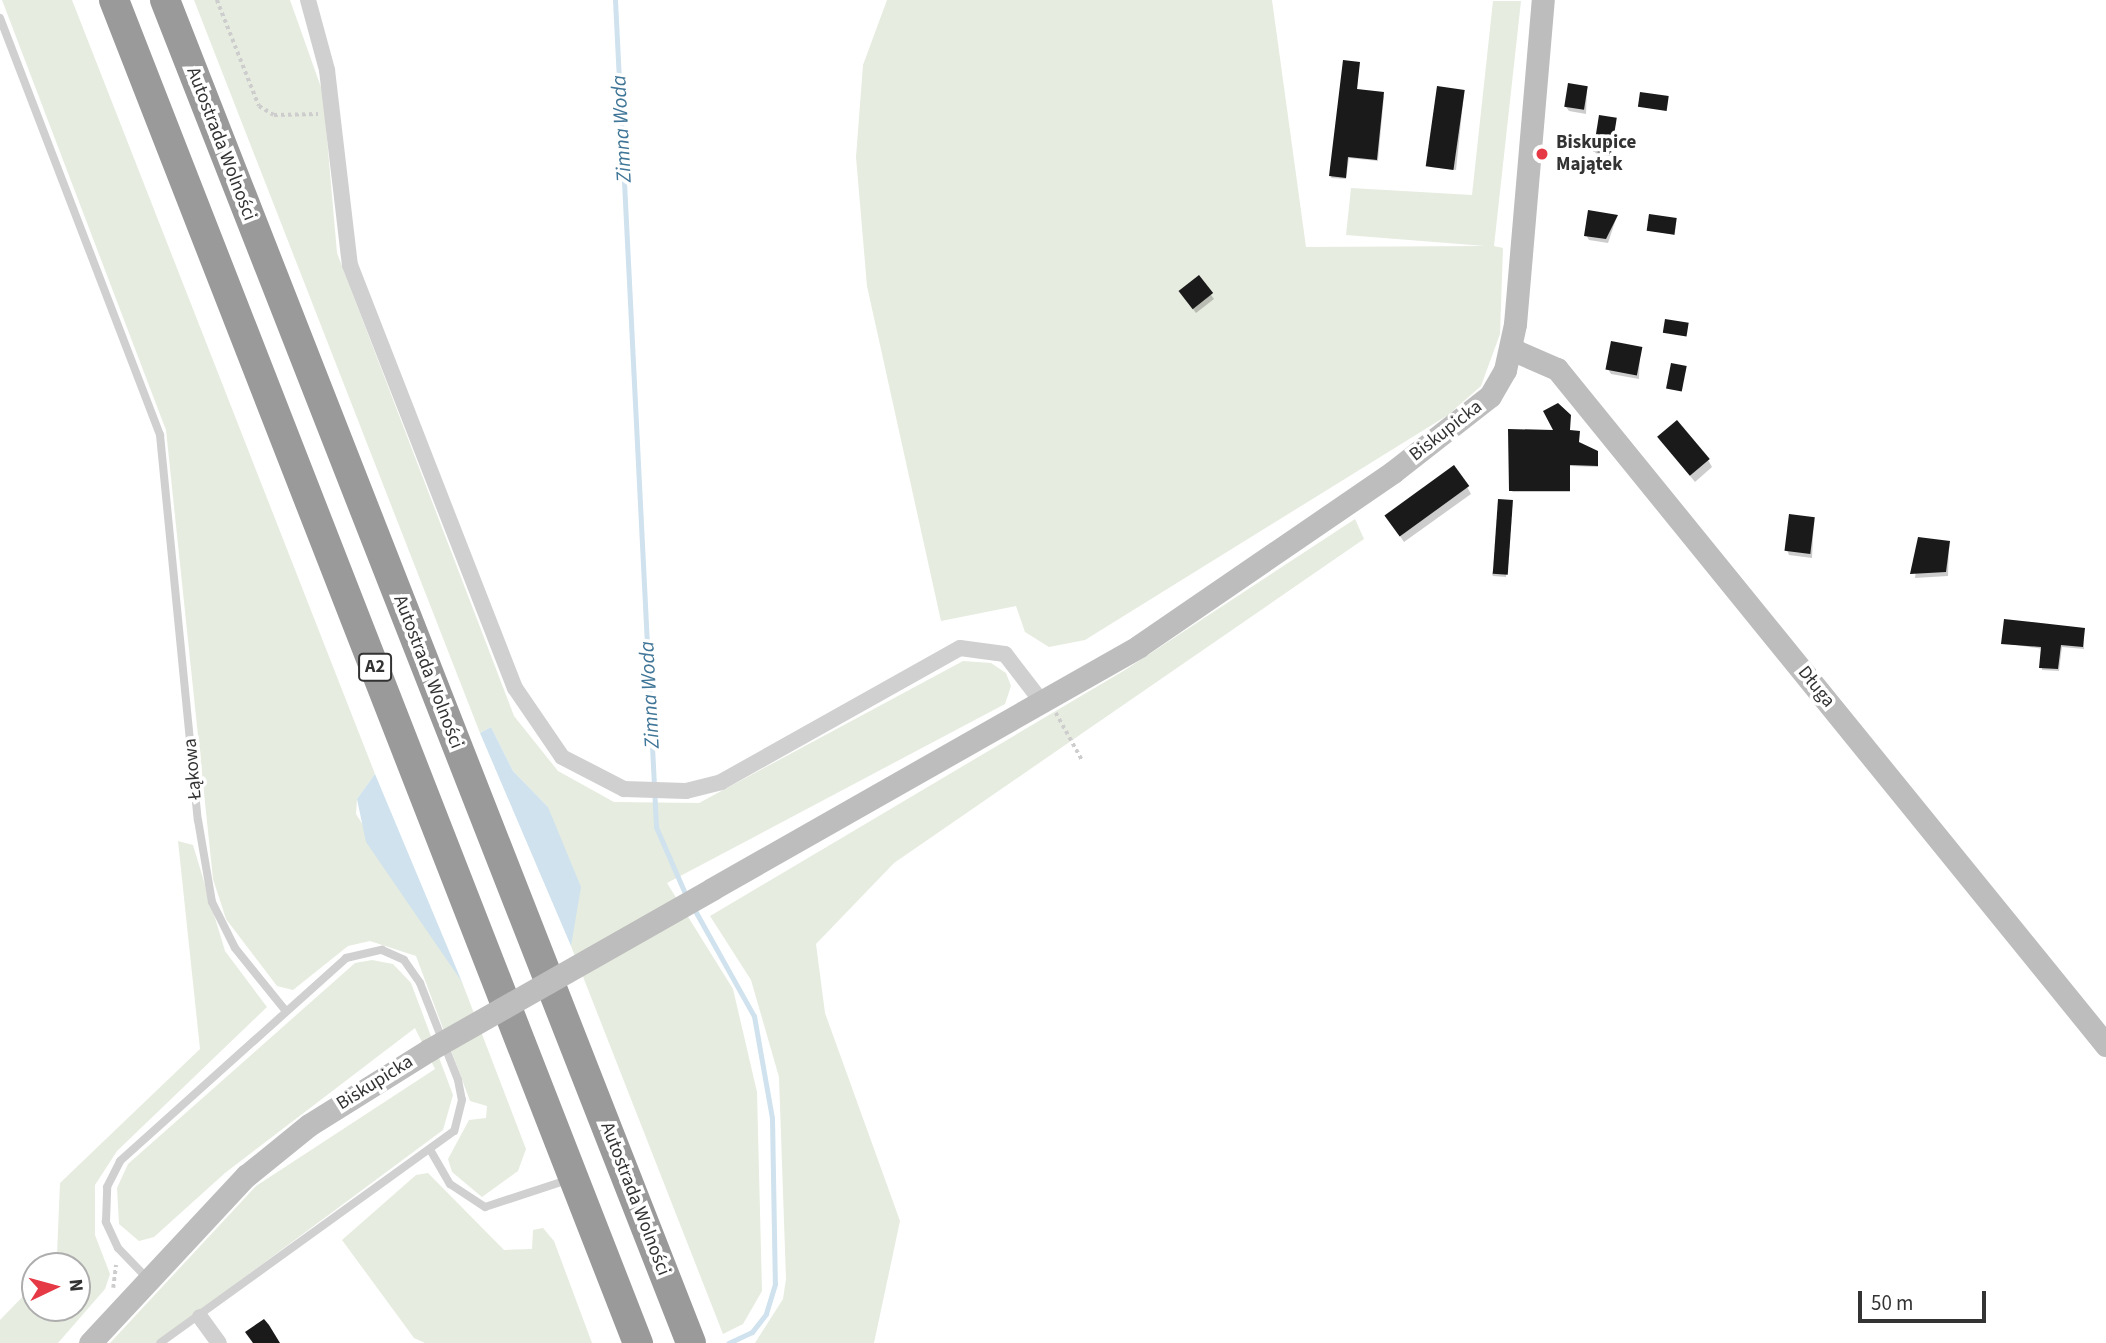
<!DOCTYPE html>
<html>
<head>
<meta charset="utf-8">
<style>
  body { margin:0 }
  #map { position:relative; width:2106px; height:1343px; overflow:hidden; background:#fff; font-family:"Source Sans 3",sans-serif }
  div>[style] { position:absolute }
  .green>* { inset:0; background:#e6ecdf }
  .water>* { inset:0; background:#cfe2ee }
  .shadow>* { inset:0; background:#0003 }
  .stream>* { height:5px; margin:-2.5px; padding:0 2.5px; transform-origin:2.5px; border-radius:2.5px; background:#cfe2ee }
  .building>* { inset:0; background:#1a1a1a; transform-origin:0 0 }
  .path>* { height:3.5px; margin-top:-1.75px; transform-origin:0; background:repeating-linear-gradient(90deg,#cdcdcd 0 3.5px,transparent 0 7px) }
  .lane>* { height:8px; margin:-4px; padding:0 4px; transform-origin:4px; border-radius:4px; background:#d0d0d0 }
  .street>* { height:16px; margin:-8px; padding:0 8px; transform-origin:8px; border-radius:8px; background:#d0d0d0 }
  .secondary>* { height:23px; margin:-11.5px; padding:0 11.5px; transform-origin:11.5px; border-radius:11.5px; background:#bdbdbd }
  .highway>* { height:30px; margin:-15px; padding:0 15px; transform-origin:15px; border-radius:15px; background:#9a9a9a }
  .secondary-bridge>* { height:23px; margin:-11.5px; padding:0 11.5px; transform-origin:11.5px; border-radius:11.5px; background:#bdbdbd }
  .dots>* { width:19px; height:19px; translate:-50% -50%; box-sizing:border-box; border:4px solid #fff; border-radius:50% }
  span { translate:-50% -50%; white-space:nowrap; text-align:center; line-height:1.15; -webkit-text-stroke:7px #fff; paint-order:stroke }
  .shield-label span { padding:2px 5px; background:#fff; border:2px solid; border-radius:5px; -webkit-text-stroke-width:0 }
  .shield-label { font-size:18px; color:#333; font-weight:700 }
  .poi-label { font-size:19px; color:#333; font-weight:700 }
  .left { translate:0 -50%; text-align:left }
  .street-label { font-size:19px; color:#333 }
  .water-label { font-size:21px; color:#3f7597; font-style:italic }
  .north { position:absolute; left:21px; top:1252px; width:70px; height:70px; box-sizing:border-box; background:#fff; border:2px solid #adadad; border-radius:50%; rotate:85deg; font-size:19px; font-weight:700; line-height:28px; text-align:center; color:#333 }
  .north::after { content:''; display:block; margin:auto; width:24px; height:32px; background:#e63946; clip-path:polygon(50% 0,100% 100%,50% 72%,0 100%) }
  .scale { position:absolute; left:1858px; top:1291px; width:128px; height:32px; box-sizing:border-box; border:4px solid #333; border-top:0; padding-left:9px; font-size:21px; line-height:24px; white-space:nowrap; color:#333; -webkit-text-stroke:5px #fff; paint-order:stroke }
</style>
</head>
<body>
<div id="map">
  <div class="green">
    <div style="clip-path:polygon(2px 0,72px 0,375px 774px,357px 799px,356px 814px,462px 982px,526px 1149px,518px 1171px,482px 1197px,452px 1172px,448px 1159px,469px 1120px,486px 1118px,487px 1106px,470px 1101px,416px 956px,370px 941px,348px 946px,293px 990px,277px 986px,226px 919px,213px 879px,166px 430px)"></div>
    <div style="clip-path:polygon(194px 0,290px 0,323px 93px,337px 253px,514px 716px,558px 771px,614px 802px,699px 803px,963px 661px,991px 663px,1006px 673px,1011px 686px,1005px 704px,667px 883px,733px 989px,757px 1092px,762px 1291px,743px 1324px,723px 1334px,571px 946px,574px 919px,548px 807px,513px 771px,491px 727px,480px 733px)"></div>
    <div style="clip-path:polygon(887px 0,1272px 0,1306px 247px,1485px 246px,1346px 235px,1351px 188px,1472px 195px,1493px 1px,1521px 1px,1494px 246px,1503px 248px,1500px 334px,1481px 386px,1448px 415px,1085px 640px,1049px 647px,1025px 632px,1016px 606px,941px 621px,867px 286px,856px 157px,863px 65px)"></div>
    <div style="clip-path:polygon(1355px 519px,1364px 539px,894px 863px,816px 944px,825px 1013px,900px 1221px,874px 1343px,755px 1343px,783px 1299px,786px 1279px,779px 1077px,751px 980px,710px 916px,1125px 670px)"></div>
    <div style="clip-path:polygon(178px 841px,193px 845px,225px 951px,267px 1007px,117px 1151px,95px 1185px,95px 1235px,110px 1274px,105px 1289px,58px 1343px,0 1343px,0 1320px,35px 1284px,35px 1308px,77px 1308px,77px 1266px,49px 1266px,57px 1255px,60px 1183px,200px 1049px)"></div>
    <div style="clip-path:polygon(372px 960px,393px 964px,411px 983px,453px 1095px,443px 1130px,156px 1343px,110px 1343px,256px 1186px,435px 1069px,415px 1028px,225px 1173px,154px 1237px,139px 1241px,119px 1224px,117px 1188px,128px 1164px,355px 963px)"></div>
    <div style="clip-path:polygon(428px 1173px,504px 1250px,532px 1249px,533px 1230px,543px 1228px,554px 1241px,592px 1343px,425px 1343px,414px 1338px,342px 1240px,416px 1175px)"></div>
  </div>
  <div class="water">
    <div style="clip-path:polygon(491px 727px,513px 771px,548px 807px,581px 887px,571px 946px,480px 733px)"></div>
    <div style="clip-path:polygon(375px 774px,462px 982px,366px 842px,357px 799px)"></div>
  </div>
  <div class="shadow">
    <div style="clip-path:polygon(1359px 64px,1357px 91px,1384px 96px,1378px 161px,1349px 158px,1346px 179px,1331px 178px)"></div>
    <div style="clip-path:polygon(1587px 88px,1586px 114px,1569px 111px,1566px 107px)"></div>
    <div style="clip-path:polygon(1464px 93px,1456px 170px,1431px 167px,1430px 165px)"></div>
    <div style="clip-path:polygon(1616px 119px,1611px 156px,1596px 154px,1595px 152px)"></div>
    <div style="clip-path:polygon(1617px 216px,1608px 243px,1589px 240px,1586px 235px)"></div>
    <div style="clip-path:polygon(1676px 219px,1675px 235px,1648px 230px)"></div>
    <div style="clip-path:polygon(1198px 277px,1214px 299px,1196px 313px,1183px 296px)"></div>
    <div style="clip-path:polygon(1640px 348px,1639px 379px,1611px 374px,1608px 369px)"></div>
    <div style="clip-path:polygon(1570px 418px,1570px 432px,1579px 433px,1579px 444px,1598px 455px,1598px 467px,1570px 466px,1570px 492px,1512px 492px)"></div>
    <div style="clip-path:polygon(1659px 438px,1708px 460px,1712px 467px,1695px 482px)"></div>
    <div style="clip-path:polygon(1467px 487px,1471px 494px,1404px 542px,1391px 523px)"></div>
    <div style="clip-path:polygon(1512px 501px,1506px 577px,1493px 576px,1492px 574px)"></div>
    <div style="clip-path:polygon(1814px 519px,1812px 558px,1789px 555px,1787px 550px)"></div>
    <div style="clip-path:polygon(1920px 539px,1949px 543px,1948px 576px,1915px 578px)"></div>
    <div style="clip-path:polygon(2084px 630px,2084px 649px,2062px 647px,2059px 671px,2042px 670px,2043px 649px,2003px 643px)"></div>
  </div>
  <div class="stream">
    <div style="left:615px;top:0;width:828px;rotate:87.16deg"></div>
    <div style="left:656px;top:827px;width:77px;rotate:66.4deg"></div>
    <div style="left:693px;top:907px;width:125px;rotate:60.8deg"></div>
    <div style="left:754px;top:1016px;width:104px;rotate:80deg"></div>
    <div style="left:772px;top:1118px;width:166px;rotate:89deg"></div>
    <div style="left:775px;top:1284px;width:31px;rotate:107deg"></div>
    <div style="left:766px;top:1314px;width:23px;rotate:128deg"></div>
    <div style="left:752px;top:1332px;width:26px;rotate:155deg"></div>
  </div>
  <div class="building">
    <div style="clip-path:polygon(1343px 60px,1360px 62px,1357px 89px,1384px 92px,1377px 160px,1348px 157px,1346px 178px,1329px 176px)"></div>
    <div style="left:1568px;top:83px;width:20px;height:24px;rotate:9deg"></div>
    <div style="left:1437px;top:86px;width:28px;height:81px;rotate:8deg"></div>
    <div style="left:1640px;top:92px;width:29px;height:15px;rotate:8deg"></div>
    <div style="left:1599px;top:115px;width:18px;height:37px;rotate:9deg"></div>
    <div style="clip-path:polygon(1588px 210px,1618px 215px,1606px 239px,1584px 236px)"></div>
    <div style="left:1649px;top:214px;width:28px;height:17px;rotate:8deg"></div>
    <div style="left:1199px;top:275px;width:23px;height:26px;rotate:52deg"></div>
    <div style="left:1665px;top:319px;width:24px;height:14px;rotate:9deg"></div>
    <div style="left:1611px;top:341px;width:32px;height:29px;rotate:11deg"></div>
    <div style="left:1671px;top:363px;width:16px;height:26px;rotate:11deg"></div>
    <div style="clip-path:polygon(1558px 403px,1571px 415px,1570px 430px,1580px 431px,1579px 442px,1598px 451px,1598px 466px,1570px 465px,1570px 491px,1509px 491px,1508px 429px,1553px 430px,1543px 411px)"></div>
    <div style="left:1677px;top:420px;width:51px;height:26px;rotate:50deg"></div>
    <div style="left:1454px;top:465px;width:26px;height:86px;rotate:54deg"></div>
    <div style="left:1498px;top:499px;width:15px;height:75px;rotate:4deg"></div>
    <div style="left:1789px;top:514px;width:26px;height:37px;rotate:7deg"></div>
    <div style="clip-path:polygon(1918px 537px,1950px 541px,1946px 572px,1910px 574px)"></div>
    <div style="clip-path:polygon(2004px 619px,2085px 628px,2083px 647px,2061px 645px,2058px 669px,2039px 668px,2041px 647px,2001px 644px)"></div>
    <div style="clip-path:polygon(264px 1319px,269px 1325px,280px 1343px,253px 1343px,245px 1332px)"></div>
  </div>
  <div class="path">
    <div style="left:217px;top:0;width:114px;rotate:68.4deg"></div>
    <div style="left:259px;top:106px;width:17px;rotate:31deg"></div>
    <div style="left:274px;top:115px;width:44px;rotate:-1.3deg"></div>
    <div style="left:1056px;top:713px;width:54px;rotate:61deg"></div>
    <div style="left:113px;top:1288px;width:23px;rotate:-83deg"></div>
  </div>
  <div class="lane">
    <div style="left:0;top:18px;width:447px;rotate:69deg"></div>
    <div style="left:160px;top:435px;width:387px;rotate:84.4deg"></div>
    <div style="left:198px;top:820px;width:83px;rotate:80.3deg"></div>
    <div style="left:212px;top:902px;width:51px;rotate:63.4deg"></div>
    <div style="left:235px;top:948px;width:80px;rotate:51.1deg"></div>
    <div style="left:432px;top:1153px;width:36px;rotate:60deg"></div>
    <div style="left:450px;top:1184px;width:42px;rotate:33.3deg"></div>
    <div style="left:485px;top:1207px;width:89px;rotate:-18.2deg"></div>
    <div style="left:146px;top:1277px;width:40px;rotate:-134deg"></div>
    <div style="left:118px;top:1248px;width:29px;rotate:-115deg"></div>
    <div style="left:106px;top:1222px;width:35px;rotate:-88deg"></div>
    <div style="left:107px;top:1187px;width:29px;rotate:-63deg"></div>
    <div style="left:120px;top:1161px;width:304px;rotate:-41.9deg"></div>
    <div style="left:346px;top:958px;width:37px;rotate:-13deg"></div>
    <div style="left:382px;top:950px;width:24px;rotate:24deg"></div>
    <div style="left:404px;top:960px;width:28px;rotate:55deg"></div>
    <div style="left:420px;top:983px;width:104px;rotate:68.6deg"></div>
    <div style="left:458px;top:1080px;width:20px;rotate:79deg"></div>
    <div style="left:462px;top:1100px;width:32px;rotate:104deg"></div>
    <div style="left:454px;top:1131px;width:362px;rotate:144.2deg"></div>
  </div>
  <div class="street">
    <div style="left:308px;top:0;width:73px;rotate:74.8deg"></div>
    <div style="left:327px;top:70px;width:196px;rotate:83.3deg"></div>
    <div style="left:350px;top:265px;width:454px;rotate:68.7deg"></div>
    <div style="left:515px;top:688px;width:83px;rotate:55.7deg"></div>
    <div style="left:562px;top:757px;width:70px;rotate:27.3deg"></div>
    <div style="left:624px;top:789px;width:62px;rotate:1.8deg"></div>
    <div style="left:686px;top:791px;width:36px;rotate:-14deg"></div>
    <div style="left:721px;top:782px;width:274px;rotate:-29.3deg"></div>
    <div style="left:960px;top:648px;width:45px;rotate:7.6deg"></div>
    <div style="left:1005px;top:654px;width:61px;rotate:52.4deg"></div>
    <div style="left:200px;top:1317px;width:32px;rotate:54deg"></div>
  </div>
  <div class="secondary">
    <div style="left:1511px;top:349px;width:50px;rotate:23.5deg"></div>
    <div style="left:1557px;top:369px;width:871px;rotate:50.92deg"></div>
    <div style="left:712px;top:889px;width:491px;rotate:-29.6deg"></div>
    <div style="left:1139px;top:646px;width:308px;rotate:-34.4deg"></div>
    <div style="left:1393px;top:472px;width:123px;rotate:-38.1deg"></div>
    <div style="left:1490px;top:396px;width:30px;rotate:-60deg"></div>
    <div style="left:1505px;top:370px;width:47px;rotate:-77.7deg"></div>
    <div style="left:1515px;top:324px;width:325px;rotate:-85.1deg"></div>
    <div style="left:90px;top:1343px;width:229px;rotate:-47deg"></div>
    <div style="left:246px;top:1176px;width:81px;rotate:-39deg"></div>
    <div style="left:309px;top:1125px;width:142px;rotate:-32deg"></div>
  </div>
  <div class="highway">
    <div style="left:114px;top:0;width:1442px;rotate:68.69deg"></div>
    <div style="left:165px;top:0;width:1442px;rotate:68.61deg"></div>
  </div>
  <div class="secondary-bridge">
    <div style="left:429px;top:1050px;width:326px;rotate:-29.6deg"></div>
  </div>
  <div class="dots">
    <div style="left:1542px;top:154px;background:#e63946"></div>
  </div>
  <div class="shield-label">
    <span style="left:375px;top:667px">A2</span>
  </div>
  <div class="poi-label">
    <span class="left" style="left:1556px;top:154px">Biskupice<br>Majątek</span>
  </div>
  <div class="street-label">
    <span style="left:221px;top:144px;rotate:69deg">Autostrada Wolności</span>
    <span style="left:1446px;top:431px;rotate:-38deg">Biskupicka</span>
    <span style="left:428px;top:672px;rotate:69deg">Autostrada Wolności</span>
    <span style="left:1816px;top:687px;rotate:51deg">Długa</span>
    <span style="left:193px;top:769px;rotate:-95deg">Łąkowa</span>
    <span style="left:375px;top:1083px;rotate:-32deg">Biskupicka</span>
    <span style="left:635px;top:1199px;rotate:69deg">Autostrada Wolności</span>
  </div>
  <div class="water-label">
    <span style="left:621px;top:129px;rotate:-93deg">Zimna Woda</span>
    <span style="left:649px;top:695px;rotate:-93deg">Zimna Woda</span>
  </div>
  <div class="north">N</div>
  <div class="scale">50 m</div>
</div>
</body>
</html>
